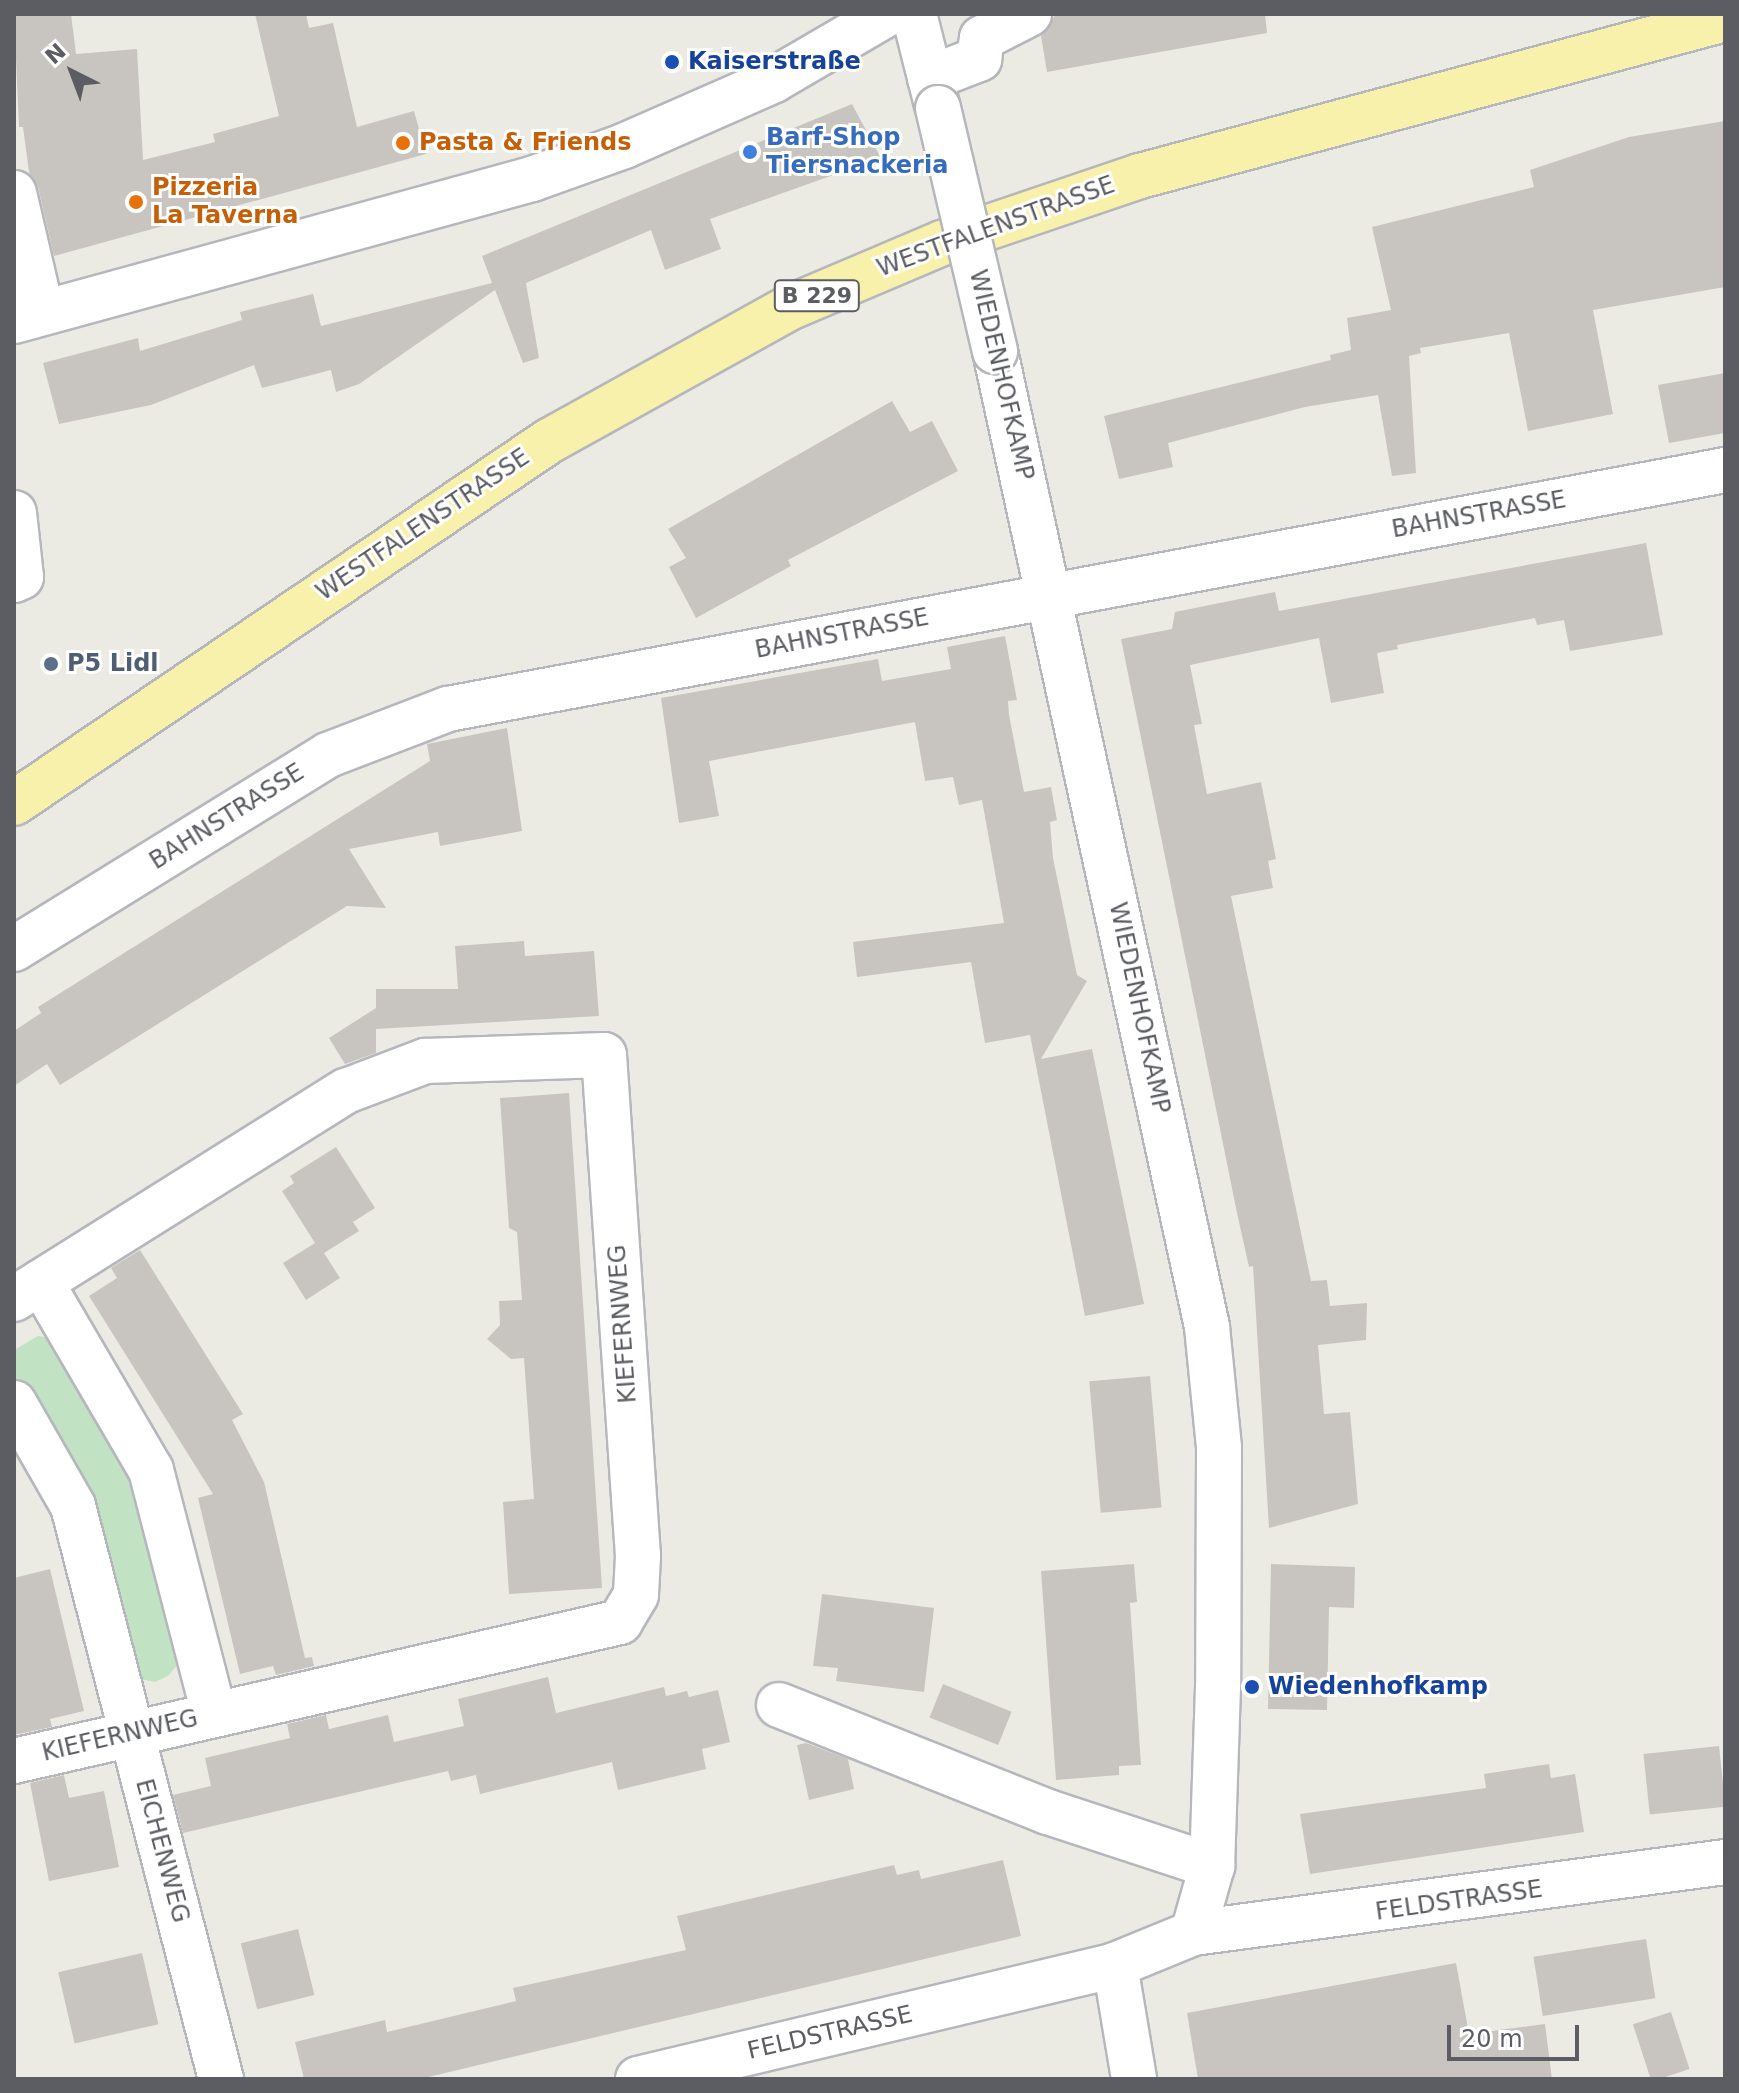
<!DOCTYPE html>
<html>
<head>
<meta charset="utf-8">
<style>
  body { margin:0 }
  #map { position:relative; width:1739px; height:2093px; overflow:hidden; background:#ecebe3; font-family:"DejaVu Sans",sans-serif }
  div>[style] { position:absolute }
  .green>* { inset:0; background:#c1e2c3 }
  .building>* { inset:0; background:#c8c5c0; transform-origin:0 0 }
  .roads { filter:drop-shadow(2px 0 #b5b7bc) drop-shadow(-2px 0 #b5b7bc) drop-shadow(0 2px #b5b7bc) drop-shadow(0 -2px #b5b7bc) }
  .minor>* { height:44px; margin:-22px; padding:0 22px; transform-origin:22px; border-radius:22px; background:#fff }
  .major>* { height:44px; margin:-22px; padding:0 22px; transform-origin:22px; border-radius:22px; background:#f8f1ac }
  .bridges { filter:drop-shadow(2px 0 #b5b7bc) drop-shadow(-2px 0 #b5b7bc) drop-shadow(0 2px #b5b7bc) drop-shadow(0 -2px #b5b7bc) }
  .minor-bridge>* { height:44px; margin:-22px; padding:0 22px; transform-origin:22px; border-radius:22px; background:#fff }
  .dots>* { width:22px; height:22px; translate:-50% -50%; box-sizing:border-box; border:4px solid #fff; border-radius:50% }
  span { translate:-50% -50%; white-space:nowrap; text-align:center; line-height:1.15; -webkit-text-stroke:6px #fff; paint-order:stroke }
  .shield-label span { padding:2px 6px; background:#fff; border:2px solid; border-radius:6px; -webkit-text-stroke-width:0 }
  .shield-label { font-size:22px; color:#5b5d62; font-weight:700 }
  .transit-label { font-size:24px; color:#164399; font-weight:700 }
  .left { translate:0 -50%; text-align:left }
  .shop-label { font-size:24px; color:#366cbe; font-weight:700 }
  .food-label { font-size:24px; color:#c56008; font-weight:700 }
  .street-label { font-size:24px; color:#5b5d62 }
  .service-label { font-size:24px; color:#4e5e75; font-weight:700 }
  .frame { position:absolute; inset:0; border:16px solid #5b5d62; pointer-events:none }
  .north { position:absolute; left:32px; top:32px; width:80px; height:80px; -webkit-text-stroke:6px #fff; paint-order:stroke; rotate:318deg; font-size:22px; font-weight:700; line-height:32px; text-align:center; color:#5b5d62 }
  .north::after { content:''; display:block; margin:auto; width:28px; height:36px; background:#5b5d62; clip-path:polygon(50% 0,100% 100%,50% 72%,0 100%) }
  .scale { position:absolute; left:1447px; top:2025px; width:132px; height:36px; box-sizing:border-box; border:4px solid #5b5d62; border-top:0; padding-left:10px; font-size:24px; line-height:28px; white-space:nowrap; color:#5b5d62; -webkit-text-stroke:6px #fff; paint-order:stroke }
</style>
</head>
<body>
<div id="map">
  <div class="green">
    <div style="clip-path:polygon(38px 1336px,52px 1338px,131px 1452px,185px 1656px,168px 1676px,155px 1682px,140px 1679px,14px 1388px,14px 1350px)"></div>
  </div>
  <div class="building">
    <div style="clip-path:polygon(14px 14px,71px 14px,76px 54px,137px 49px,143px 160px,215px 142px,213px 134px,279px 116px,255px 14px,306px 14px,309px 28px,333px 23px,357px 127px,414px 111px,426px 154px,54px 256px,38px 187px,29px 172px,23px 127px,19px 127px)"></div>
    <div style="clip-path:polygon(1056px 14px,1265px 14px,1267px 33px,1047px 72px,1041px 36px)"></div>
    <div style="clip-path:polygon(852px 104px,881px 158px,710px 219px,721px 249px,665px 270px,651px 230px,526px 283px,539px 358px,523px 363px,495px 290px,359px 384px,336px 392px,331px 370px,262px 388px,254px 365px,151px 405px,59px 424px,43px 363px,138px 338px,140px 351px,242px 320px,240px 312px,313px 294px,321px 326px,492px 283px,482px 256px)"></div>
    <div style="clip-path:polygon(1725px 121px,1725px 287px,1593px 310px,1613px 414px,1528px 431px,1509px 333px,1420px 348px,1421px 353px,1409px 356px,1416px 473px,1392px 476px,1378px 395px,1305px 407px,1168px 443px,1173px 467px,1119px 479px,1104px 416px,1331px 360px,1330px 355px,1351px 350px,1347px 318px,1391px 310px,1372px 227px,1534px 187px,1530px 170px,1629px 137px)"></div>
    <div style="clip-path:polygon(1725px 373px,1725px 433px,1669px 443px,1658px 385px)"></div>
    <div style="clip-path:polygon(892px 401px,910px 432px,932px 421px,958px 471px,788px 560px,791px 566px,696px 618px,669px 567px,686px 558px,668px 529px)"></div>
    <div style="clip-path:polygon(1646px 543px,1663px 635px,1570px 651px,1564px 620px,1537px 625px,1535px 618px,1397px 645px,1398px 649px,1377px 653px,1384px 693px,1331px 703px,1319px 638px,1190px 665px,1202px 724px,1194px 725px,1207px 794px,1261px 782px,1276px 859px,1268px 861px,1273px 888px,1231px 896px,1311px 1281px,1327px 1280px,1330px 1306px,1367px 1303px,1366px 1340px,1318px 1345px,1324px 1414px,1350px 1412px,1358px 1504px,1269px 1528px,1253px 1266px,1249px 1267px,1237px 1213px,1121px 639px,1172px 629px,1175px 612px,1275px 592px,1279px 611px)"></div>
    <div style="clip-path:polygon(1005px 636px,1017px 700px,1008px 701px,1009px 715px,1024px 792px,1051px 787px,1057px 820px,1050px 822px,1053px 858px,1077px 975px,1087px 981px,1041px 1059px,1092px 1049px,1144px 1304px,1085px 1316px,1030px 1035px,985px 1043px,971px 962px,857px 977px,853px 942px,1004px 923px,982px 800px,959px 805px,953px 777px,925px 781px,915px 722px,709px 761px,719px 816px,679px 823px,661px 698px,878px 659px,882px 681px,951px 669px,947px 647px)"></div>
    <div style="clip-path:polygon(507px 728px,522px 831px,440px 846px,438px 832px,349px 849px,386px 908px,347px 906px,60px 1085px,47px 1064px,14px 1086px,14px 1031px,41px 1013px,38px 1007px,430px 761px,427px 744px)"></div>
    <div style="clip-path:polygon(524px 941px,525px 956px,594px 951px,599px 1016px,376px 1029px,376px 1053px,345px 1064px,329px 1038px,376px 1008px,376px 989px,458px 989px,455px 946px)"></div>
    <div style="clip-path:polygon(569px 1093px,602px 1588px,509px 1594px,503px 1502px,534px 1499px,524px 1358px,511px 1359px,487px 1339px,500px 1325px,499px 1301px,522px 1300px,517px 1232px,509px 1228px,500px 1098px)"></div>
    <div style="clip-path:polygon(336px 1147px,375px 1208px,353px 1222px,359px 1231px,324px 1253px,340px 1278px,306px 1300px,283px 1263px,315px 1243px,282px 1191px,294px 1183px,290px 1176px)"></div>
    <div style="clip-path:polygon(140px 1250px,243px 1414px,232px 1420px,264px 1482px,305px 1658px,312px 1657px,314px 1666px,276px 1675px,273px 1666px,240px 1674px,198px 1498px,213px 1494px,89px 1296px,117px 1278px,111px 1268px)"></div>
    <div style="left:1150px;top:1376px;width:132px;height:61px;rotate:85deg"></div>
    <div style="clip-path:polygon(1134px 1564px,1137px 1602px,1130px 1603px,1141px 1765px,1119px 1766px,1119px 1775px,1056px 1780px,1041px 1571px)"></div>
    <div style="clip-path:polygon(1271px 1564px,1355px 1567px,1354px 1608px,1329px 1607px,1327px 1710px,1268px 1709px)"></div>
    <div style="clip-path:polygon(50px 1569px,84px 1711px,50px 1719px,52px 1727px,14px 1735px,14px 1578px)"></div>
    <div style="clip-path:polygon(822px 1594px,934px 1608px,924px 1692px,836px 1681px,838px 1668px,813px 1666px)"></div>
    <div style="clip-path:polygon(548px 1677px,556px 1713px,664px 1687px,666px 1696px,687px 1691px,689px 1697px,718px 1690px,730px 1742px,702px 1749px,706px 1769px,618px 1790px,612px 1762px,480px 1794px,476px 1775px,451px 1781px,448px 1771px,183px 1833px,173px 1795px,211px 1786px,205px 1758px,290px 1738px,287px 1724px,326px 1715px,329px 1729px,388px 1715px,394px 1742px,464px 1726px,458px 1699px)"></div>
    <div style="left:943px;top:1684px;width:74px;height:36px;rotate:22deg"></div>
    <div style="clip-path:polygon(806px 1743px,848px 1759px,854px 1789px,809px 1800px,797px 1745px)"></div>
    <div style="left:1719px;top:1746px;width:61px;height:76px;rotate:84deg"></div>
    <div style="clip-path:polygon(1549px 1764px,1551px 1778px,1575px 1774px,1584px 1832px,1310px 1874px,1300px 1814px,1486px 1788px,1484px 1774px)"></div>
    <div style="clip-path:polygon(64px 1775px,69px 1798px,104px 1791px,119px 1867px,49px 1881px,30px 1783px)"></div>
    <div style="clip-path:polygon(1003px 1860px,1021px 1936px,420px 2079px,304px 2079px,295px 2042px,385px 2020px,387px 2032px,516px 2001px,513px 1988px,686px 1950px,677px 1916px,894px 1865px,897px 1875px,919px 1870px,921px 1879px)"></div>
    <div style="left:298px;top:1929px;width:68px;height:59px;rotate:76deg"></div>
    <div style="left:1646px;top:1939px;width:60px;height:114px;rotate:81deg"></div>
    <div style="left:142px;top:1953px;width:73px;height:86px;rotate:77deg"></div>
    <div style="clip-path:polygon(1456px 1963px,1469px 2034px,1545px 2024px,1552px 2079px,1198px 2079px,1187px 2013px)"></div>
    <div style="left:1671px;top:2012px;width:60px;height:40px;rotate:72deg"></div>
  </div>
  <div class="roads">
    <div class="minor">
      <div style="left:914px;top:14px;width:94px;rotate:75.8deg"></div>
      <div style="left:930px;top:78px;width:53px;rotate:-21.2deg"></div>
      <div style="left:979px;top:59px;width:21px;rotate:-82deg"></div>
      <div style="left:982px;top:38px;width:53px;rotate:-27.1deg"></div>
      <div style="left:14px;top:193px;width:123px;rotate:76.9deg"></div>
      <div style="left:14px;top:321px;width:537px;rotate:-15.33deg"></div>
      <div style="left:532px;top:179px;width:98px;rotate:-19.7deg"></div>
      <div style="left:624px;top:146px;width:164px;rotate:-23.7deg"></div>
      <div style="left:774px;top:80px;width:131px;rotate:-30.3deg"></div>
      <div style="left:995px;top:351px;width:999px;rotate:77.74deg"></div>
      <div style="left:1207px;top:1327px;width:122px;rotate:84.3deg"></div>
      <div style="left:1219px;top:1448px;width:239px;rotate:90.2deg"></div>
      <div style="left:1218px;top:1687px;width:179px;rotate:91.9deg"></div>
      <div style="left:1212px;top:1866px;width:70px;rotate:105.8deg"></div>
      <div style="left:14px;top:513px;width:64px;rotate:83.8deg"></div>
      <div style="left:21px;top:577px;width:8px;rotate:157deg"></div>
      <div style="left:14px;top:949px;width:369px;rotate:-31.7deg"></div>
      <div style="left:328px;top:755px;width:129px;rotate:-21deg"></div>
      <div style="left:448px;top:709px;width:1299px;rotate:-10.6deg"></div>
      <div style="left:41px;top:1282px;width:218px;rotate:59.7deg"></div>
      <div style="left:151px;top:1470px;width:252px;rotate:75.5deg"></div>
      <div style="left:14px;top:1299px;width:392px;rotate:-32.1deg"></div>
      <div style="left:346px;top:1091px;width:85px;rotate:-20.8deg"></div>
      <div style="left:425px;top:1061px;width:179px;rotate:-1.9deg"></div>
      <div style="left:604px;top:1055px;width:502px;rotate:86.12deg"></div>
      <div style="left:638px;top:1556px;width:39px;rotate:93deg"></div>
      <div style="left:636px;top:1595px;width:31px;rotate:121deg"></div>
      <div style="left:620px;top:1622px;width:622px;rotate:167.08deg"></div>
      <div style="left:14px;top:1403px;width:119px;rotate:60.2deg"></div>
      <div style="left:73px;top:1506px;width:592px;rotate:75.52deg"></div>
      <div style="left:779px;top:1705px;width:289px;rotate:21.7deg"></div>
      <div style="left:1048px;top:1812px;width:173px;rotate:18.2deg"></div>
      <div style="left:1115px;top:1965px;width:116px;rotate:80.5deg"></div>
      <div style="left:638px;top:2079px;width:490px;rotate:-13.4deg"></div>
      <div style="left:1115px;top:1965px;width:84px;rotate:-22.3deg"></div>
      <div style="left:1193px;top:1933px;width:537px;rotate:-7.6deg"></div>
    </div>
    <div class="major">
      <div style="left:14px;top:803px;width:646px;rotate:-34.08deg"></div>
      <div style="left:549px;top:441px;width:274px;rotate:-29deg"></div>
      <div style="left:789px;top:308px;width:166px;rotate:-23deg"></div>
      <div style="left:942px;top:243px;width:209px;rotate:-18.7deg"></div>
      <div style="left:1140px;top:176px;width:606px;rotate:-15.02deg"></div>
    </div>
  </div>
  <div class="bridges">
    <div class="minor-bridge">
      <div style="left:938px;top:108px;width:250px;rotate:76.8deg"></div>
    </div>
  </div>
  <div class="dots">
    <div style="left:672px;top:62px;background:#1a4fb4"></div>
    <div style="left:403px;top:143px;background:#e8710a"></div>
    <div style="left:750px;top:152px;background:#3f7fe0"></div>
    <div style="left:136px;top:202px;background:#e8710a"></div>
    <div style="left:51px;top:664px;background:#5c6f8a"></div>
    <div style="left:1252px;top:1687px;background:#1a4fb4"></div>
  </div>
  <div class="shield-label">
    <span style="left:817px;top:296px">B 229</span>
  </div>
  <div class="transit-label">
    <span class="left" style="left:688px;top:62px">Kaiserstraße</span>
    <span class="left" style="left:1268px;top:1687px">Wiedenhofkamp</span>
  </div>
  <div class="shop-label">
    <span class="left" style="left:766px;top:152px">Barf-Shop<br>Tiersnackeria</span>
  </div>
  <div class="food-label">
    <span class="left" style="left:419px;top:143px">Pasta &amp; Friends</span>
    <span class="left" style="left:152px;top:202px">Pizzeria<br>La Taverna</span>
  </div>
  <div class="street-label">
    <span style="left:996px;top:227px;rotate:-20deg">WESTFALENSTRASSE</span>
    <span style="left:1001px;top:375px;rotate:77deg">WIEDENHOFKAMP</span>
    <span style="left:1479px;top:515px;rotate:-10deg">BAHNSTRASSE</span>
    <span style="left:423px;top:525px;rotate:-34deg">WESTFALENSTRASSE</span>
    <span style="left:842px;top:634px;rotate:-11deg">BAHNSTRASSE</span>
    <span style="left:227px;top:817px;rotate:-32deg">BAHNSTRASSE</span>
    <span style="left:1139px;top:1008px;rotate:78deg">WIEDENHOFKAMP</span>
    <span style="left:623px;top:1324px;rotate:-94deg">KIEFERNWEG</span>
    <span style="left:120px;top:1736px;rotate:-13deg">KIEFERNWEG</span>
    <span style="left:162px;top:1851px;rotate:75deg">EICHENWEG</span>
    <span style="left:1459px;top:1901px;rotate:-8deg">FELDSTRASSE</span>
    <span style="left:830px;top:2033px;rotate:-13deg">FELDSTRASSE</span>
  </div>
  <div class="service-label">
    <span class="left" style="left:67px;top:664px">P5 Lidl</span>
  </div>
  <div class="frame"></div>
  <div class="north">N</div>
  <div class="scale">20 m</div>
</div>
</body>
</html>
